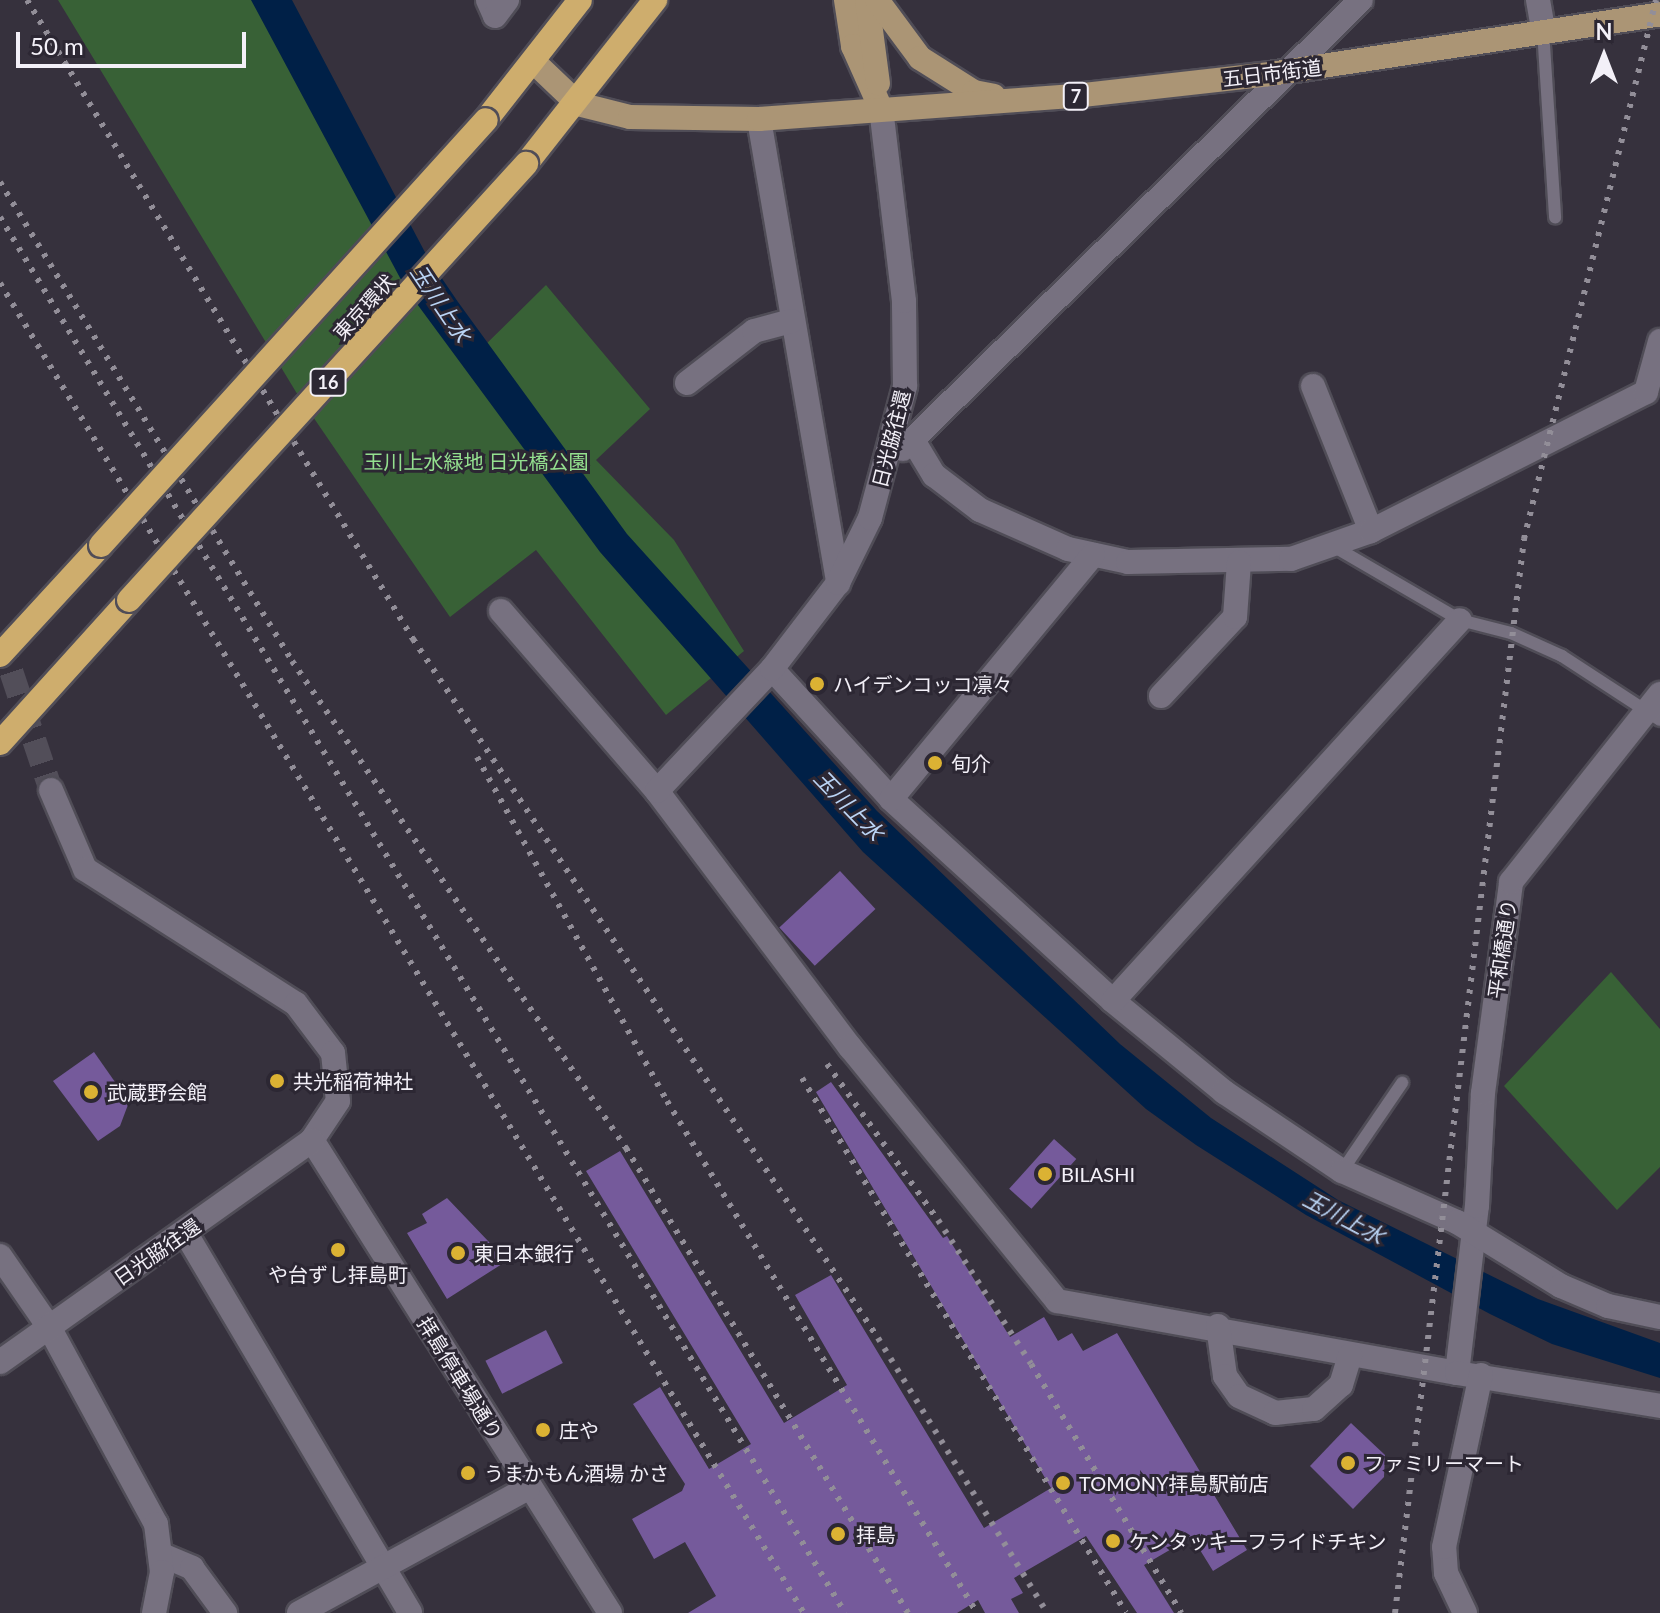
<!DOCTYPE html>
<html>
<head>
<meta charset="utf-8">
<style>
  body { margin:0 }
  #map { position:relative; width:1660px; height:1613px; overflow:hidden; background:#36313d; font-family:Lato,"Noto Sans JP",sans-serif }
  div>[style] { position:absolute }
  .green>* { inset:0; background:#386136 }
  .water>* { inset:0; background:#002047 }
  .building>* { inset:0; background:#755a9b; transform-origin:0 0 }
  .street-tunnel>* { height:24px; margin-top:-12px; transform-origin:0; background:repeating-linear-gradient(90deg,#524e59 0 24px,transparent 0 36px) }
  .roads { filter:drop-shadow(2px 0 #504d57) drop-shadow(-2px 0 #504d57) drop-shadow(0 2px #504d57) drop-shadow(0 -2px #504d57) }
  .lane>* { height:12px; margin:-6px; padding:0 6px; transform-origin:6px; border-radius:6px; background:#777180 }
  .street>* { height:24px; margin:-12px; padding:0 12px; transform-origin:12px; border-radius:12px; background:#777180 }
  .secondary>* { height:24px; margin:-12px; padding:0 12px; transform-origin:12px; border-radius:12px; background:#777180 }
  .primary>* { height:24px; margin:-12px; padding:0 12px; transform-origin:12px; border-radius:12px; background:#ab9575 }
  .highway>* { height:24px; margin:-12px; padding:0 12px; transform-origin:12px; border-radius:12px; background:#cead6d }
  .rail>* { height:6px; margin-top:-3px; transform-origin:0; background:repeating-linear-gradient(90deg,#928e98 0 4px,transparent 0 12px) }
  .bridges { filter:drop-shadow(2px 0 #504d57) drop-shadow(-2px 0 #504d57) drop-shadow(0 2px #504d57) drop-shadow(0 -2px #504d57) }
  .highway-bridge>* { height:24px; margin:-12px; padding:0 12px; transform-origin:12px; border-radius:12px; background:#cead6d }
  .dots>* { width:22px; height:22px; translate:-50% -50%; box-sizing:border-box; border:4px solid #2c2733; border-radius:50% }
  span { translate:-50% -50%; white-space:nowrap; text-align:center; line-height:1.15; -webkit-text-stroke:6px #2c2733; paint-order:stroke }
  .shield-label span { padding:2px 6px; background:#2c2733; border:2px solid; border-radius:6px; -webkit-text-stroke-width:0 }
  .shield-label { font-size:18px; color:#f3f0f8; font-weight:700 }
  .street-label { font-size:20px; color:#f3f0f8 }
  .park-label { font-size:20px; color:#94e08f }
  .poi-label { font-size:20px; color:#f3f0f8 }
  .left { translate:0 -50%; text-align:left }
  .water-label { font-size:22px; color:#bad4f5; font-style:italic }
  .north { position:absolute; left:1564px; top:16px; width:80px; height:80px; -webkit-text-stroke:6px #2c2733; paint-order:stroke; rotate:0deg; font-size:22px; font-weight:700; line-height:32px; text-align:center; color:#f3f0f8 }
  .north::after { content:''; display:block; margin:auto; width:28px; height:36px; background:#f3f0f8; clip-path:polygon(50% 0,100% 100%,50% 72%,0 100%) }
  .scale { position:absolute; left:16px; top:32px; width:230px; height:36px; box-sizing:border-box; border:4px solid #f3f0f8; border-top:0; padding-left:10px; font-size:24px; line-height:28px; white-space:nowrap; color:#f3f0f8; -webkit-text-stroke:6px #2c2733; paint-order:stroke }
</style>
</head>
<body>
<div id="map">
  <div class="green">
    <div style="clip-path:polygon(58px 0,261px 0,479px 351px,546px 285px,650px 409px,596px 460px,674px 540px,744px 651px,666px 715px,536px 550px,450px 617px,296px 392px)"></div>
    <div style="clip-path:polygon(1611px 972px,1660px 1029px,1660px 1167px,1617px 1210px,1504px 1086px)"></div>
  </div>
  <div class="water">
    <div style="clip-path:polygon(251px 0,292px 0,428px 258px,458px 302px,627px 534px,877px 811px,1120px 1044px,1211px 1118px,1338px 1200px,1538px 1299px,1660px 1343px,1660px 1378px,1552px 1344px,1490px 1314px,1306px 1215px,1196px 1145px,1146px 1109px,863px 852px,600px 552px,406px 289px)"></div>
  </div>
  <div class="building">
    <div style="left:840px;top:871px;width:52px;height:83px;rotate:47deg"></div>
    <div style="clip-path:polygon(94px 1052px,129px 1102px,120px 1126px,98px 1141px,53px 1081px)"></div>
    <div style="clip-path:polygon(831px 1082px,943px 1238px,947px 1236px,1010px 1337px,1044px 1317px,1058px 1341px,1072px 1333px,1083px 1351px,1117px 1333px,1247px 1550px,1213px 1571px,1192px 1537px,1144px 1565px,1174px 1613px,1137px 1613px,1086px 1536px,1014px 1578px,1023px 1593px,1011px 1599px,1019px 1613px,985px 1613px,978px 1600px,957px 1613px,688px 1613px,716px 1596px,685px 1542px,654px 1559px,632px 1519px,682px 1491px,685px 1484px,633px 1404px,660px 1387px,709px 1469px,751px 1444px,586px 1171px,620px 1151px,784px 1423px,847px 1385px,795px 1295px,831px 1275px,984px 1528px,1051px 1488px,816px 1092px)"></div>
    <div style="left:1054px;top:1139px;width:30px;height:67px;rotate:42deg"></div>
    <div style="clip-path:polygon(447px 1198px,489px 1242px,502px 1264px,447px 1299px,407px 1233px,427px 1223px,422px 1214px)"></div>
    <div style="left:546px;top:1330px;width:37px;height:68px;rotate:63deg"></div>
    <div style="clip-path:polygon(1351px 1423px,1385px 1455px,1384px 1477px,1353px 1509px,1310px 1466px)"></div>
  </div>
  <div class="street-tunnel">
    <div style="left:0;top:638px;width:160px;rotate:71.5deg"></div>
  </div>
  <div class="roads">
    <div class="lane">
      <div style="left:1543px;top:30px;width:188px;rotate:86.3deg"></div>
      <div style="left:1333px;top:546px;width:147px;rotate:30.2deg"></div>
      <div style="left:1460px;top:620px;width:53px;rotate:14.3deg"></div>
      <div style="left:1511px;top:633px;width:56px;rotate:24.3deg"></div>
      <div style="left:1562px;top:656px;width:117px;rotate:33.1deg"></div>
      <div style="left:1342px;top:1171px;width:107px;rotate:-55.7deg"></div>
    </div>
    <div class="street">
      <div style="left:488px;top:0;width:17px;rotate:66deg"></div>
      <div style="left:495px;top:16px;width:20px;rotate:-53deg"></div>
      <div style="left:1538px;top:0;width:29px;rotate:80deg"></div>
      <div style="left:759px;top:119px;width:471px;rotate:80.3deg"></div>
      <div style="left:687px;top:383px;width:85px;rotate:-37.8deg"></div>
      <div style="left:754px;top:331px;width:39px;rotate:-15deg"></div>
      <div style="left:1313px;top:386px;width:156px;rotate:68.2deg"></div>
      <div style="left:914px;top:442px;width:39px;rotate:59deg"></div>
      <div style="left:934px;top:475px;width:58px;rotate:37.3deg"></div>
      <div style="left:980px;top:510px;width:96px;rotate:23.9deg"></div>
      <div style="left:1068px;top:549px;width:61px;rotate:12.2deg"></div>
      <div style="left:1128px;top:562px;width:163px;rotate:-1.1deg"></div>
      <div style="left:1291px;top:559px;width:85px;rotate:-19.3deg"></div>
      <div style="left:1371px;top:531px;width:308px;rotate:-26.8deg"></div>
      <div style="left:1646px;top:392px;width:53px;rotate:-74.6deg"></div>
      <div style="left:903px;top:449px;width:641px;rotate:-44.43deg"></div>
      <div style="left:501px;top:611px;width:238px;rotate:49.1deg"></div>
      <div style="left:657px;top:791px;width:321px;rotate:53deg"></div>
      <div style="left:850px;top:1047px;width:328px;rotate:50.8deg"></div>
      <div style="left:1057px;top:1301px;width:406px;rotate:10.2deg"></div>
      <div style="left:1457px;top:1373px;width:168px;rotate:-83.2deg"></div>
      <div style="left:1477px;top:1206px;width:113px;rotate:-87deg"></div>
      <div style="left:1483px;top:1093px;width:213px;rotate:-82.4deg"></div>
      <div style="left:1511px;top:882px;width:240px;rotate:-51.6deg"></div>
      <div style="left:772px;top:669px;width:176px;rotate:47.5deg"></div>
      <div style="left:891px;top:799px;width:300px;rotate:42.3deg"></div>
      <div style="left:1113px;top:1001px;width:144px;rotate:39.3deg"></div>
      <div style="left:1224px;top:1092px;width:142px;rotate:33.8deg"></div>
      <div style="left:1342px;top:1171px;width:126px;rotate:23.9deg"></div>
      <div style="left:1457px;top:1222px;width:122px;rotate:31.6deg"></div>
      <div style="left:1561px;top:1286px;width:51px;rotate:23.1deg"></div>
      <div style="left:1608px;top:1306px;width:53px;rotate:11.9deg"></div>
      <div style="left:1161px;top:696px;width:108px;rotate:-46.9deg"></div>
      <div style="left:1235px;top:617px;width:55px;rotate:-85.8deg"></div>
      <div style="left:51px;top:790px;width:86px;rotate:66.7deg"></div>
      <div style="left:85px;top:869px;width:250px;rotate:32.6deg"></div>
      <div style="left:296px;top:1004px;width:61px;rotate:52.9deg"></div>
      <div style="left:333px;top:1053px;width:48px;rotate:84.1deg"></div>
      <div style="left:338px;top:1101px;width:47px;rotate:123.7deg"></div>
      <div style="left:312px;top:1140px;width:559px;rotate:57.79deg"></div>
      <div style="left:891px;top:799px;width:317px;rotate:-50.4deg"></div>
      <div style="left:1113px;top:1001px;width:515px;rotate:-47.67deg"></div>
      <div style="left:185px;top:1232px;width:442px;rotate:59.4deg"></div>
      <div style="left:0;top:1256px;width:86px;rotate:55.4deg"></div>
      <div style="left:1218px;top:1326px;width:50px;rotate:82deg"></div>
      <div style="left:1225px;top:1376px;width:24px;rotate:55deg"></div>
      <div style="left:1239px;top:1396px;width:40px;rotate:25deg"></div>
      <div style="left:1275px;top:1413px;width:39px;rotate:-6deg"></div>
      <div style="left:1314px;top:1409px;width:36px;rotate:-42deg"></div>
      <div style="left:1341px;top:1385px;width:31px;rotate:-73deg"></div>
      <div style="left:162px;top:1555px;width:33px;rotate:23deg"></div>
      <div style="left:192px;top:1568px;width:56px;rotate:53.7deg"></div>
      <div style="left:299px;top:1613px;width:261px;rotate:-28.6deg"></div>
    </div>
    <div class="secondary">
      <div style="left:657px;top:791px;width:168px;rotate:-46.7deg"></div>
      <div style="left:772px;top:669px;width:108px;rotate:-52.5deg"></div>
      <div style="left:838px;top:583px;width:72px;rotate:-63.8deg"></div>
      <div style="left:870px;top:518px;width:137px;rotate:-75.1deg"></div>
      <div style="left:905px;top:386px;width:85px;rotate:-90.7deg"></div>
      <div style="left:904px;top:301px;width:193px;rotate:-96.8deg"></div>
      <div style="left:49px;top:1327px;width:224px;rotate:61.5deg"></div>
      <div style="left:156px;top:1524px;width:48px;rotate:82.9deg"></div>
      <div style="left:162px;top:1572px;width:42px;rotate:101deg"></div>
      <div style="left:0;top:1362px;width:383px;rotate:-35.4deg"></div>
      <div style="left:1457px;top:1373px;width:206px;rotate:9.2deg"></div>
      <div style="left:1465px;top:1613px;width:44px;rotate:-115.4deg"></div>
      <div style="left:1446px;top:1573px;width:26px;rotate:-94deg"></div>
      <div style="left:1444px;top:1547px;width:176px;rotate:-77.9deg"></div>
    </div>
    <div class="primary">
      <div style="left:846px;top:0;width:47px;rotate:81.3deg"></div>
      <div style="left:853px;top:46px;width:69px;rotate:66deg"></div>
      <div style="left:867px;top:0;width:84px;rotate:82.5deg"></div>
      <div style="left:877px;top:0;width:72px;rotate:53.4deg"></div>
      <div style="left:920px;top:58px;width:64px;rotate:32.2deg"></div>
      <div style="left:974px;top:92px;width:20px;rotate:11deg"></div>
      <div style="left:535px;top:63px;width:59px;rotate:43.6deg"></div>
      <div style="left:578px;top:104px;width:54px;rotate:14deg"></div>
      <div style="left:630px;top:117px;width:129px;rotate:0.9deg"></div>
      <div style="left:759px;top:119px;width:316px;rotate:-4.2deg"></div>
      <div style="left:1074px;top:96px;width:197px;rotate:-6.4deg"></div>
      <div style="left:1270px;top:74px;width:395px;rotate:-8.7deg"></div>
    </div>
    <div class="highway">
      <div style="left:486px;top:120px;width:152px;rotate:-51.9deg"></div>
      <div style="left:526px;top:164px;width:209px;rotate:-51.8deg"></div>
      <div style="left:0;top:655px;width:149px;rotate:-47.4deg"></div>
      <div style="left:0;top:743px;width:193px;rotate:-47.9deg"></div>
    </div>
  </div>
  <div class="rail">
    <div style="left:27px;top:0;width:747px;rotate:58.87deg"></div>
    <div style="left:413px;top:639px;width:840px;rotate:56.37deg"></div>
    <div style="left:878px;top:1338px;width:323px;rotate:58.4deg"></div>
    <div style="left:0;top:182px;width:561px;rotate:58.63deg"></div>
    <div style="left:292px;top:661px;width:591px;rotate:55.56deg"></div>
    <div style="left:626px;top:1148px;width:544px;rotate:58.77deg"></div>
    <div style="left:0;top:217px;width:1632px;rotate:58.81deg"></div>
    <div style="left:0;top:283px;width:1554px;rotate:58.85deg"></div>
    <div style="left:477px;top:757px;width:393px;rotate:61.1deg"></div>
    <div style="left:667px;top:1101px;width:599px;rotate:58.81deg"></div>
    <div style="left:827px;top:1064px;width:191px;rotate:54.6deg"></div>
    <div style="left:938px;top:1220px;width:171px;rotate:57.1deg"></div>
    <div style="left:1031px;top:1364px;width:291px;rotate:58.9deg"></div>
    <div style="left:802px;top:1078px;width:625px;rotate:58.8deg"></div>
    <div style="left:1395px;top:1613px;width:1082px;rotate:-83.15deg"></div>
    <div style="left:1524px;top:539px;width:555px;rotate:-76.24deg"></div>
  </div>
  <div class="bridges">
    <div class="highway-bridge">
      <div style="left:101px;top:545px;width:573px;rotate:-47.83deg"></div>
      <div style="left:129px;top:600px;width:590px;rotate:-47.68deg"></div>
    </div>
  </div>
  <div class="dots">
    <div style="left:817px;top:684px;background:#dbb233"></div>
    <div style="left:935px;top:763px;background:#dbb233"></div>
    <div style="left:277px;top:1081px;background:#dbb233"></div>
    <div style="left:91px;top:1092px;background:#dbb233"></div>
    <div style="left:1045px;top:1174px;background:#dbb233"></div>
    <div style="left:338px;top:1250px;background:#dbb233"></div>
    <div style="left:458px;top:1253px;background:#dbb233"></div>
    <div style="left:543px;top:1430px;background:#dbb233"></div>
    <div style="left:1348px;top:1463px;background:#dbb233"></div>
    <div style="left:468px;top:1473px;background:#dbb233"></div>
    <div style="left:1063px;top:1483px;background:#dbb233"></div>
    <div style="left:838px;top:1534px;background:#dbb233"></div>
    <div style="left:1113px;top:1541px;background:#dbb233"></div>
  </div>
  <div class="shield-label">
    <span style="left:1076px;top:96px">7</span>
    <span style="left:328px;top:382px">16</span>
  </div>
  <div class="street-label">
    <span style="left:1272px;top:73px;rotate:-7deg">五日市街道</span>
    <span style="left:364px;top:307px;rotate:-48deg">東京環状</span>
    <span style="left:891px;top:439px;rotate:-76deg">日光脇往還</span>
    <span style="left:1502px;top:949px;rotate:-82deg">平和橋通り</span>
    <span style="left:157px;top:1252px;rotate:-35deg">日光脇往還</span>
    <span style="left:460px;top:1378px;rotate:58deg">拝島停車場通り</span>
  </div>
  <div class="park-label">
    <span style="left:476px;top:461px">玉川上水緑地 日光橋公園</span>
  </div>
  <div class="poi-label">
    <span class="left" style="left:833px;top:684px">ハイデンコッコ凛々</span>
    <span class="left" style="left:951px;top:763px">旬介</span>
    <span class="left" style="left:293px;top:1081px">共光稲荷神社</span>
    <span class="left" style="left:107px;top:1092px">武蔵野会館</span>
    <span class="left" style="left:1061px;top:1174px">BILASHI</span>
    <span class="left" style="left:474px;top:1253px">東日本銀行</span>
    <span style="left:338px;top:1274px">や台ずし拝島町</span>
    <span class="left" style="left:559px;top:1430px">庄や</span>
    <span class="left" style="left:1364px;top:1463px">ファミリーマート</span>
    <span class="left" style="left:484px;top:1473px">うまかもん酒場 かさ</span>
    <span class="left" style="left:1079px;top:1483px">TOMONY拝島駅前店</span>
    <span class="left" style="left:856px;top:1534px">拝島</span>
    <span class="left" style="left:1129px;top:1541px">ケンタッキーフライドチキン</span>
  </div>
  <div class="water-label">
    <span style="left:441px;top:303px;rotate:56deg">玉川上水</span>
    <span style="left:849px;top:805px;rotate:46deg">玉川上水</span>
    <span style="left:1344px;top:1217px;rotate:28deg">玉川上水</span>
  </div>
  <div class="north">N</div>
  <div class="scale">50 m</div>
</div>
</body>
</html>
